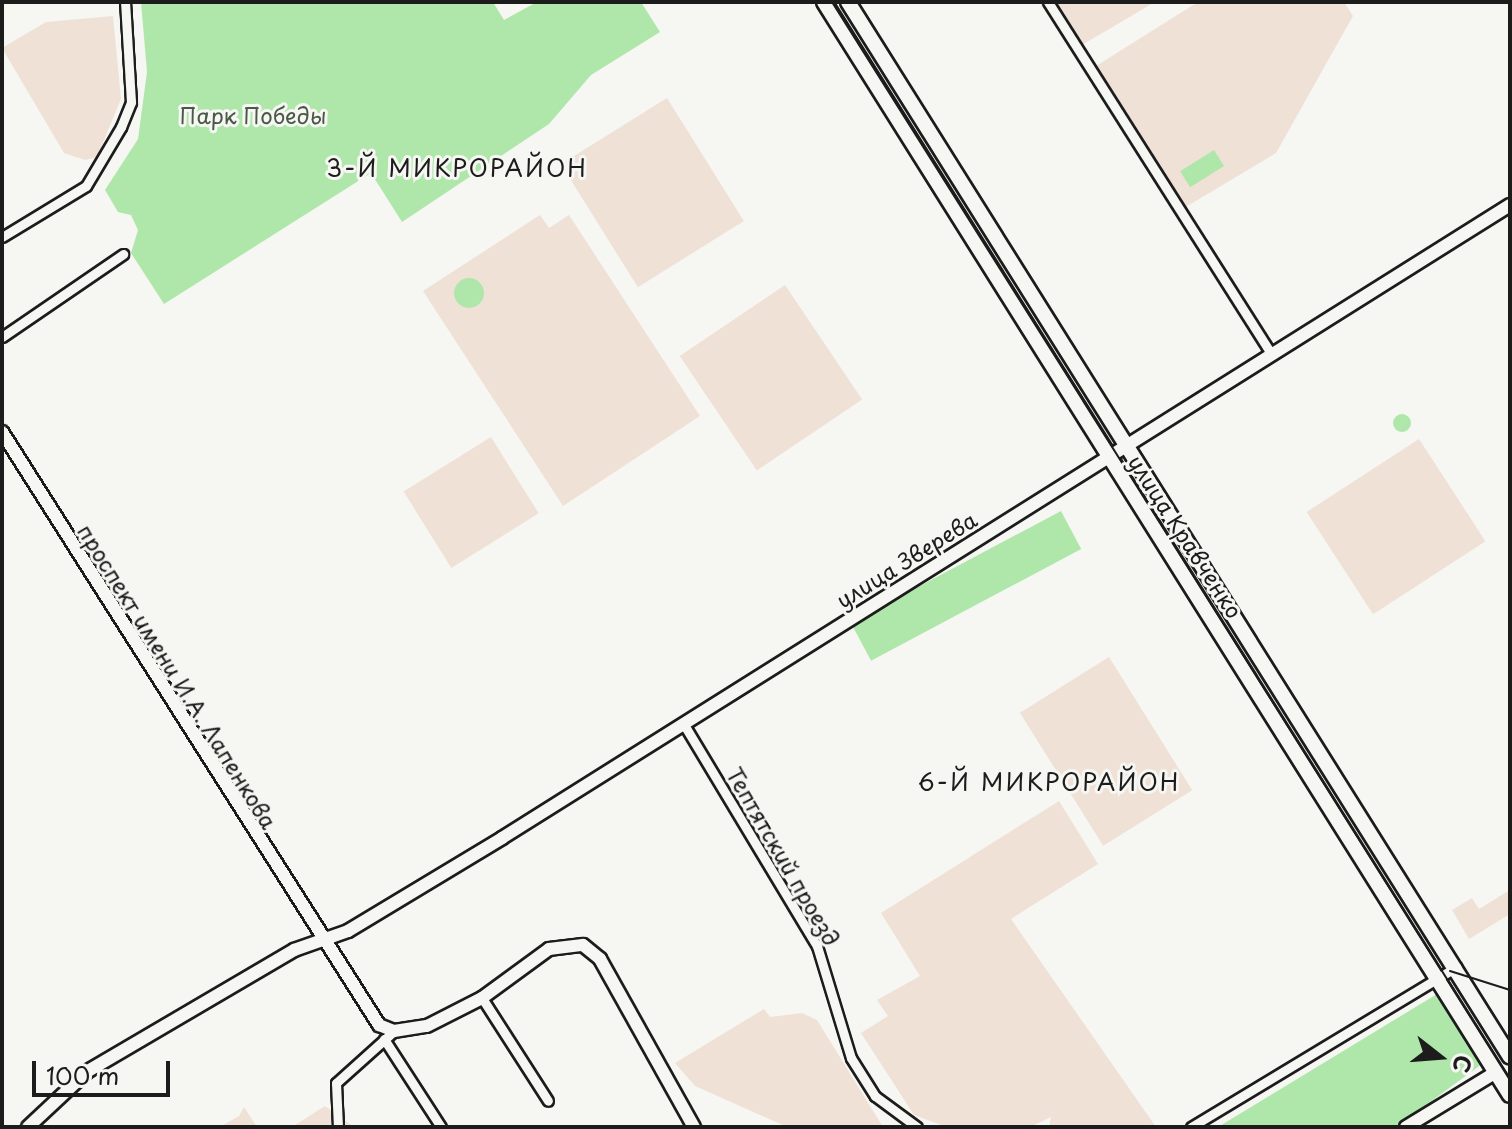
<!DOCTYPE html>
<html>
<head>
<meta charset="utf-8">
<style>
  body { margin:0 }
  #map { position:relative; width:1512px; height:1129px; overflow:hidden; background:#f6f6f2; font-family:"Playpen Sans",sans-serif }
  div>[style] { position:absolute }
  .built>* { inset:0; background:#f0e1d6; transform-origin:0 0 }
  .green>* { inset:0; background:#afe7ab; transform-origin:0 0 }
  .round { border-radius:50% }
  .roads { filter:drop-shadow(2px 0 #1c1c1c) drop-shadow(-2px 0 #1c1c1c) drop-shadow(0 2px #1c1c1c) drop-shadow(0 -2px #1c1c1c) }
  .minor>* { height:9px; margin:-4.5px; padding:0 4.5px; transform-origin:4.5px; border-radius:4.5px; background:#f6f6f2 }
  .secondary>* { height:12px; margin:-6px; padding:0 6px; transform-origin:6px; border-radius:6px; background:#f6f6f2 }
  .primary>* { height:14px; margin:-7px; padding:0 7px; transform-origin:7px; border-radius:7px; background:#f6f6f2 }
  .tram>* { height:2px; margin:-1px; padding:0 1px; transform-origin:1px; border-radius:1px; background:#1c1c1c }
  span { translate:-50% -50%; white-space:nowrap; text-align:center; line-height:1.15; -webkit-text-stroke:6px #f6f6f2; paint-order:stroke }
  .park-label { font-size:22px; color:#485947 }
  .street-label { font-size:22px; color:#1c1c1c }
  .neighbourhood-label { font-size:24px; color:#1c1c1c; letter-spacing:2px }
  .frame { position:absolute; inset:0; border:4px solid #1c1c1c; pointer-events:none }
  .north { position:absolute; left:1400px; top:1017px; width:80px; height:80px; -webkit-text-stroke:6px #f6f6f2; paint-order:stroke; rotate:107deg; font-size:22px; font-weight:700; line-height:32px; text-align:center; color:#1c1c1c }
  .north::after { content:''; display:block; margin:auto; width:28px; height:36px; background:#1c1c1c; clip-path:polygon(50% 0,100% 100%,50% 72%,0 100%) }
  .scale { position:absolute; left:32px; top:1061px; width:138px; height:36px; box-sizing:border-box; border:4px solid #1c1c1c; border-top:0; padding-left:10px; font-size:24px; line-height:28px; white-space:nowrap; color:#1c1c1c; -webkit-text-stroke:6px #f6f6f2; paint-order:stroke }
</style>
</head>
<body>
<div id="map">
  <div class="built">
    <div style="clip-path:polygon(1054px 2px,1155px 2px,1082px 45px)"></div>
    <div style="clip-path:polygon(1198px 2px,1344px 2px,1353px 16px,1276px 153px,1184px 208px,1096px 66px)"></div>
    <div style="clip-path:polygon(113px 16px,121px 99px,97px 157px,85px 160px,64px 153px,2px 48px,46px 22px)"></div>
    <div style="left:667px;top:98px;width:145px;height:125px;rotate:58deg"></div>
    <div style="clip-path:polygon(540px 215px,549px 228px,569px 215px,700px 416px,563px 506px,423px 291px)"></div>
    <div style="left:785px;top:285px;width:138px;height:127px;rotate:56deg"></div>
    <div style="left:491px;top:437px;width:90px;height:103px;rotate:58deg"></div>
    <div style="left:1419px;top:439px;width:122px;height:134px;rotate:57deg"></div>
    <div style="left:1109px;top:657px;width:157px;height:105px;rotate:58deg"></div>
    <div style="clip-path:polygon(1059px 801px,1098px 864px,1011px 919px,1156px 1127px,1049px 1127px,1051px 1117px,1030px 1127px,947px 1127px,914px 1115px,861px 1033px,888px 1016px,877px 1000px,920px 976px,881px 913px)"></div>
    <div style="clip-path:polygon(1510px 890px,1510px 914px,1469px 939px,1452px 910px,1472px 898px,1479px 909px)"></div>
    <div style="clip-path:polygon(764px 1009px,770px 1017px,802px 1013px,817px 1020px,883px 1127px,787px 1127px,695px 1086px,675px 1063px)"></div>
    <div style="clip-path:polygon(325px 1106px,354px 1127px,292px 1127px)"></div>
    <div style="clip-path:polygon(244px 1107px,257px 1127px,220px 1127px,239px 1116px)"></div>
  </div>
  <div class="green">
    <div style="clip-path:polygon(141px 2px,493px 2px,504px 20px,537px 2px,641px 2px,660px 32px,591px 75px,549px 124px,402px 222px,371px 173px,164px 304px,131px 253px,138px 230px,131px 215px,118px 212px,105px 190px,138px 139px,147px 72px)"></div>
    <div style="left:1214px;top:150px;width:19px;height:40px;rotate:58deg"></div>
    <div class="round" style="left:454px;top:278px;width:30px;height:30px"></div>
    <div class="round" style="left:1393px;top:414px;width:18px;height:18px"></div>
    <div style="left:1061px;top:511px;width:43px;height:238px;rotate:62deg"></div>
    <div style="clip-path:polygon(1437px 994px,1482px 1064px,1396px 1127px,1218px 1127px)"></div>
  </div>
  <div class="roads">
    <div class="minor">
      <div style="left:1048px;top:2px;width:414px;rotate:57.6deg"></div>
      <div style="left:2px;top:237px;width:98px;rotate:-31.3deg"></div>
      <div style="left:86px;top:186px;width:69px;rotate:-59.3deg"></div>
      <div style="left:121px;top:127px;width:27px;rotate:-68deg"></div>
      <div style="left:131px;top:102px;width:100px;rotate:-93.4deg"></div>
      <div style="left:2px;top:337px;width:147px;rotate:-34.4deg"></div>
      <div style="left:683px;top:723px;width:260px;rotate:59deg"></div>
      <div style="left:817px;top:946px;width:117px;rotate:73.1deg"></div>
      <div style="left:851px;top:1058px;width:45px;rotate:57.7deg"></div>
      <div style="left:875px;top:1096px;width:52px;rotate:36.4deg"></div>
      <div style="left:482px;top:998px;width:122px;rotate:57.3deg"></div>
      <div style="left:384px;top:1039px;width:105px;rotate:57.1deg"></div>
      <div style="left:338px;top:1127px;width:44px;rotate:-92.6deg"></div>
      <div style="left:336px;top:1083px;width:78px;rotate:-41.9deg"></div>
      <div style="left:1191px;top:1127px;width:310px;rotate:-31.1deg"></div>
    </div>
    <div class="secondary">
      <div style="left:2px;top:432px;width:703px;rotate:57.55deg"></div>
      <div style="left:379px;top:1025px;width:16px;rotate:22deg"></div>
      <div style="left:394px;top:1031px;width:33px;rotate:-9deg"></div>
      <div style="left:427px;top:1026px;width:62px;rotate:-27deg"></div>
      <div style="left:482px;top:998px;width:83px;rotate:-36.2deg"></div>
      <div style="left:549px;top:949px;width:34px;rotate:-7deg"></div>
      <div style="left:583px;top:945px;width:22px;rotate:39deg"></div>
      <div style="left:600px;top:959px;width:193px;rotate:60.8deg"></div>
      <div style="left:28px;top:1127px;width:82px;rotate:-43deg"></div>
      <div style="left:88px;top:1071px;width:239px;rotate:-30.4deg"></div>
      <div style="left:294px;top:950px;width:57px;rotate:-19.4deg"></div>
      <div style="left:348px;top:931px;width:180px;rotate:-31.1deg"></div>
      <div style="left:502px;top:838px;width:1190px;rotate:-32.13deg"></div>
      <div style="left:1406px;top:1127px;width:105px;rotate:-31.4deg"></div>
    </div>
    <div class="primary">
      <div style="left:824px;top:2px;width:1290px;rotate:57.89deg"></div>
      <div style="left:848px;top:2px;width:1245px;rotate:57.89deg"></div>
    </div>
  </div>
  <div class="tram">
    <div style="left:832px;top:2px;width:1273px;rotate:57.81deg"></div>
    <div style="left:1450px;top:971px;width:63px;rotate:17.6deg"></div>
  </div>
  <div class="park-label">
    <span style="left:253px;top:115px">Парк Победы</span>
  </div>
  <div class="street-label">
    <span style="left:1186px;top:536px;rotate:57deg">улица Кравченко</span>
    <span style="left:906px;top:559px;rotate:-32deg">улица Зверева</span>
    <span style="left:178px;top:676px;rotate:58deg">проспект имени И.А. Лапенкова</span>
    <span style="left:784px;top:856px;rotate:60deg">Тептятский проезд</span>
  </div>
  <div class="neighbourhood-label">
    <span style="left:457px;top:168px">3-Й МИКРОРАЙОН</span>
    <span style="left:1049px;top:782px">6-Й МИКРОРАЙОН</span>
  </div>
  <div class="frame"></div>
  <div class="north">С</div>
  <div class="scale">100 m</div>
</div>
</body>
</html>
